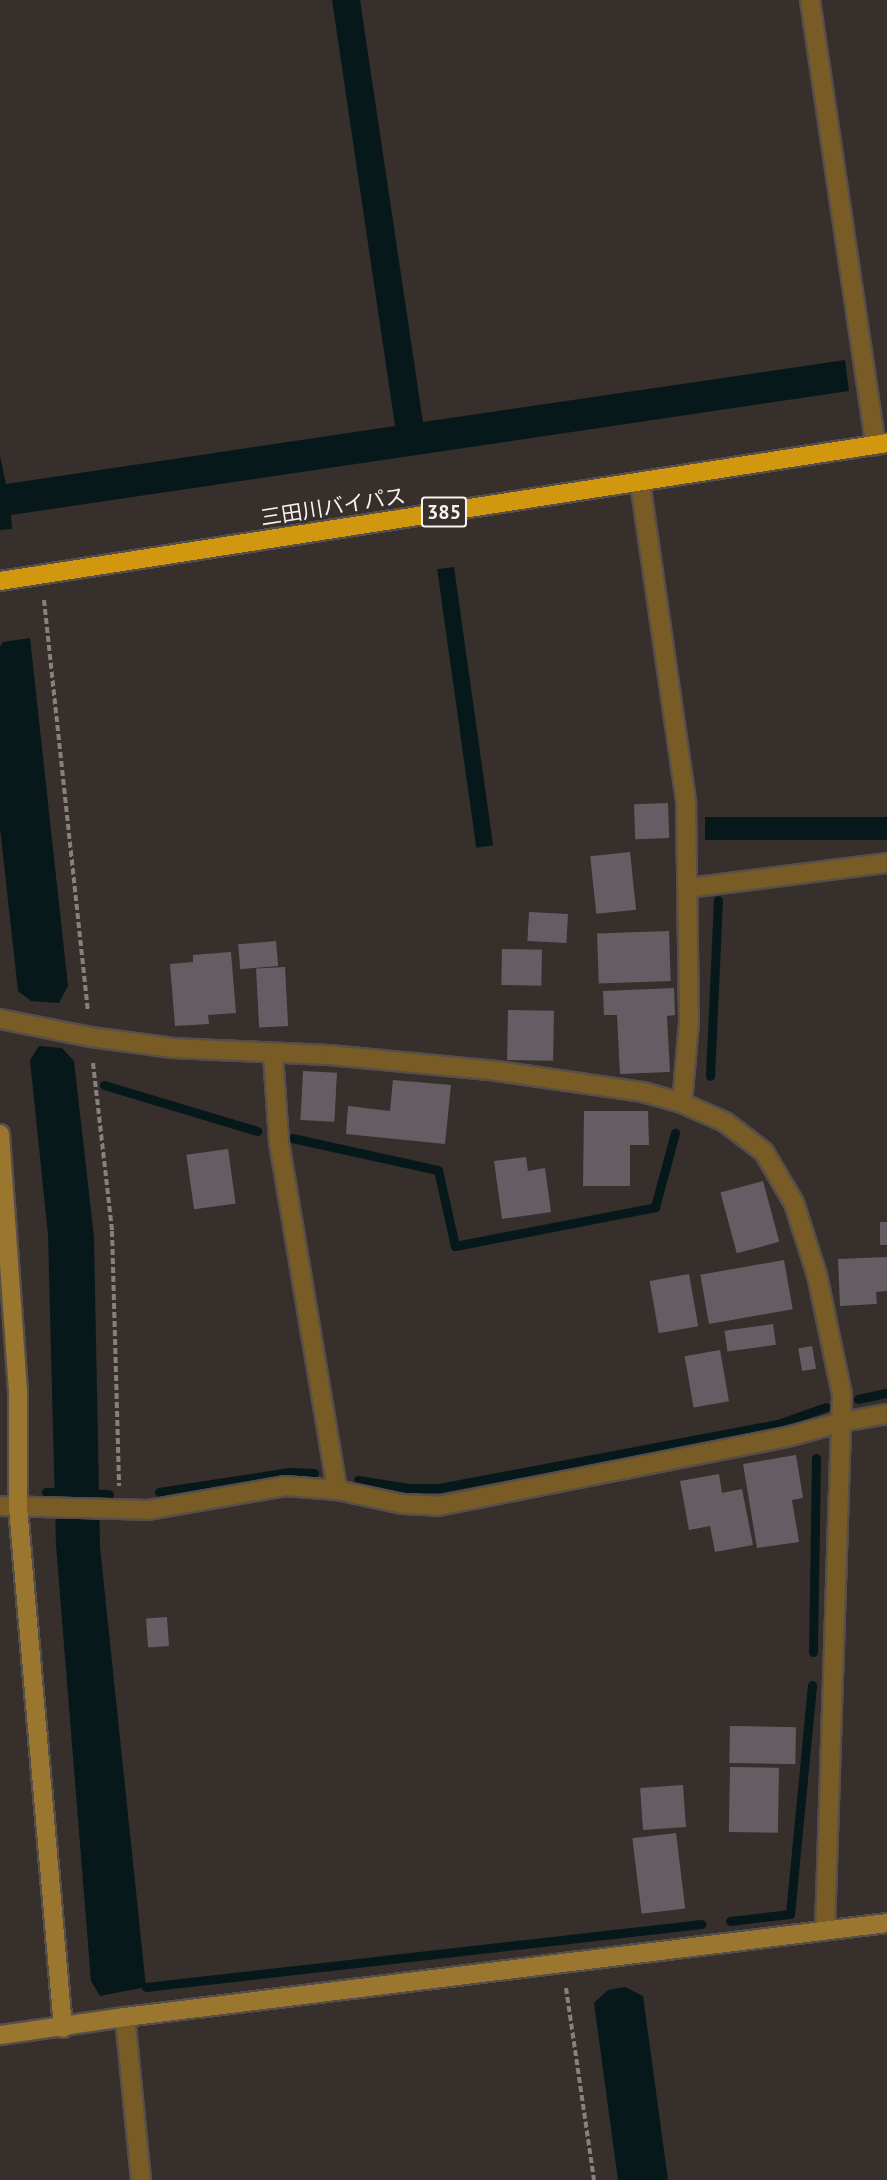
<!DOCTYPE html>
<html>
<head>
<meta charset="utf-8">
<style>
  body { margin:0 }
  #map { position:relative; width:887px; height:2180px; overflow:hidden; background:#372f2b; font-family:"PT Sans","Noto Sans JP",sans-serif }
  div>[style] { position:absolute }
  .water>* { inset:0; background:#07181b; transform-origin:0 0 }
  .stream>* { height:9px; margin:-4.5px; padding:0 4.5px; transform-origin:4.5px; border-radius:4.5px; background:#07181b }
  .building>* { inset:0; background:#645e64; transform-origin:0 0 }
  .path>* { height:4px; margin-top:-2px; transform-origin:0; background:repeating-linear-gradient(90deg,#87807c 0 6px,transparent 0 9px) }
  .roads { filter:drop-shadow(2px 0 #564e4a) drop-shadow(-2px 0 #564e4a) drop-shadow(0 2px #564e4a) drop-shadow(0 -2px #564e4a) }
  .street>* { height:18px; margin:-9px; padding:0 9px; transform-origin:9px; border-radius:9px; background:#795c25 }
  .secondary>* { height:18px; margin:-9px; padding:0 9px; transform-origin:9px; border-radius:9px; background:#9a762f }
  .highway>* { height:18px; margin:-9px; padding:0 9px; transform-origin:9px; border-radius:9px; background:#d1980f }
  span { translate:-50% -50%; white-space:nowrap; text-align:center; line-height:1.15; -webkit-text-stroke:4.5px #372f2b; paint-order:stroke }
  .shield-label span { padding:2px 4px; background:#372f2b; border:2px solid; border-radius:4px; -webkit-text-stroke-width:0 }
  .shield-label { font-size:20px; color:#f7f2ef; font-weight:700 }
  .street-label { font-size:21px; color:#f7f2ef }
</style>
</head>
<body>
<div id="map">
  <div class="water">
    <div style="clip-path:polygon(332px 0,360px 0,423px 422px,845px 360px,849px 391px,11px 515px,12px 529px,0 530px,0 456px,6px 484px,395px 426px)"></div>
    <div style="left:454px;top:567px;width:281px;height:17px;rotate:82deg"></div>
    <div style="clip-path:polygon(30px 638px,68px 986px,59px 1003px,31px 1001px,18px 991px,0 828px,0 647px,3px 642px)"></div>
    <div style="left:887px;top:817px;width:23px;height:182px;rotate:90deg"></div>
    <div style="clip-path:polygon(39px 1046px,62px 1048px,74px 1061px,94px 1237px,100px 1547px,146px 1987px,100px 1996px,91px 1981px,56px 1545px,48px 1235px,30px 1060px)"></div>
    <div style="clip-path:polygon(625px 1987px,643px 1996px,668px 2180px,618px 2180px,594px 2003px,608px 1990px)"></div>
  </div>
  <div class="stream">
    <div style="left:710px;top:1076px;width:176px;rotate:-87.4deg"></div>
    <div style="left:104px;top:1085px;width:160px;rotate:16.7deg"></div>
    <div style="left:292px;top:1138px;width:149px;rotate:12.4deg"></div>
    <div style="left:438px;top:1170px;width:78px;rotate:77.4deg"></div>
    <div style="left:455px;top:1246px;width:204px;rotate:-11deg"></div>
    <div style="left:655px;top:1207px;width:77px;rotate:-74.9deg"></div>
    <div style="left:858px;top:1399px;width:30px;rotate:-12deg"></div>
    <div style="left:358px;top:1480px;width:51px;rotate:9.1deg"></div>
    <div style="left:408px;top:1488px;width:31px"></div>
    <div style="left:439px;top:1488px;width:345px;rotate:-10.7deg"></div>
    <div style="left:778px;top:1424px;width:51px;rotate:-19.5deg"></div>
    <div style="left:46px;top:1492px;width:19px"></div>
    <div style="left:159px;top:1492px;width:132px;rotate:-8.7deg"></div>
    <div style="left:289px;top:1472px;width:25px;rotate:2deg"></div>
    <div style="left:87px;top:1493px;width:22px;rotate:3deg"></div>
    <div style="left:813px;top:1652px;width:194px;rotate:-89.1deg"></div>
    <div style="left:730px;top:1921px;width:60px;rotate:-6.7deg"></div>
    <div style="left:790px;top:1914px;width:230px;rotate:-84.5deg"></div>
    <div style="left:146px;top:1987px;width:559px;rotate:-6.48deg"></div>
  </div>
  <div class="building">
    <div style="left:668px;top:803px;width:35px;height:34px;rotate:88deg"></div>
    <div style="left:630px;top:852px;width:58px;height:40px;rotate:84deg"></div>
    <div style="left:529px;top:912px;width:39px;height:29px;rotate:3deg"></div>
    <div style="left:669px;top:931px;width:50px;height:72px;rotate:88deg"></div>
    <div style="left:276px;top:941px;width:25px;height:38px;rotate:85deg"></div>
    <div style="left:502px;top:949px;width:40px;height:36px;rotate:1deg"></div>
    <div style="clip-path:polygon(231px 952px,236px 1013px,208px 1015px,209px 1024px,175px 1026px,170px 964px,193px 962px,193px 955px)"></div>
    <div style="left:285px;top:967px;width:59px;height:29px;rotate:87deg"></div>
    <div style="clip-path:polygon(674px 988px,675px 1015px,667px 1016px,670px 1072px,620px 1074px,617px 1015px,604px 1015px,603px 991px)"></div>
    <div style="left:508px;top:1010px;width:46px;height:50px;rotate:1deg"></div>
    <div style="left:303px;top:1071px;width:34px;height:49px;rotate:3deg"></div>
    <div style="clip-path:polygon(393px 1080px,451px 1085px,445px 1144px,346px 1134px,348px 1106px,390px 1111px)"></div>
    <div style="clip-path:polygon(584px 1111px,648px 1111px,649px 1145px,630px 1145px,630px 1186px,583px 1186px)"></div>
    <div style="left:228px;top:1149px;width:55px;height:42px;rotate:82deg"></div>
    <div style="clip-path:polygon(526px 1157px,528px 1171px,545px 1168px,551px 1212px,502px 1219px,494px 1161px)"></div>
    <div style="left:763px;top:1181px;width:63px;height:44px;rotate:75deg"></div>
    <div style="left:880px;top:1222px;width:7px;height:23px"></div>
    <div style="clip-path:polygon(887px 1257px,887px 1291px,876px 1292px,877px 1304px,840px 1306px,838px 1259px)"></div>
    <div style="left:784px;top:1260px;width:50px;height:85px;rotate:80deg"></div>
    <div style="left:689px;top:1274px;width:53px;height:40px;rotate:80deg"></div>
    <div style="left:773px;top:1324px;width:21px;height:49px;rotate:82deg"></div>
    <div style="left:812px;top:1346px;width:23px;height:14px;rotate:80deg"></div>
    <div style="left:720px;top:1350px;width:52px;height:36px;rotate:80deg"></div>
    <div style="clip-path:polygon(796px 1455px,803px 1498px,792px 1500px,799px 1542px,757px 1548px,743px 1464px)"></div>
    <div style="clip-path:polygon(719px 1474px,722px 1493px,742px 1489px,753px 1545px,715px 1552px,710px 1526px,689px 1530px,680px 1481px)"></div>
    <div style="left:167px;top:1617px;width:29px;height:21px;rotate:86deg"></div>
    <div style="left:730px;top:1726px;width:66px;height:37px;rotate:1deg"></div>
    <div style="left:730px;top:1767px;width:49px;height:65px;rotate:1deg"></div>
    <div style="left:683px;top:1785px;width:42px;height:43px;rotate:86deg"></div>
    <div style="left:676px;top:1833px;width:76px;height:44px;rotate:83deg"></div>
  </div>
  <div class="path">
    <div style="left:44px;top:600px;width:412px;rotate:83.9deg"></div>
    <div style="left:93px;top:1063px;width:169px;rotate:83.5deg"></div>
    <div style="left:112px;top:1231px;width:255px;rotate:88.4deg"></div>
    <div style="left:566px;top:1988px;width:194px;rotate:81.7deg"></div>
  </div>
  <div class="roads">
    <div class="street">
      <div style="left:810px;top:0;width:450px;rotate:81.6deg"></div>
      <div style="left:640px;top:482px;width:324px;rotate:81.8deg"></div>
      <div style="left:686px;top:803px;width:219px;rotate:89.2deg"></div>
      <div style="left:689px;top:1022px;width:81px;rotate:94.9deg"></div>
      <div style="left:688px;top:888px;width:201px;rotate:-7.2deg"></div>
      <div style="left:0;top:1019px;width:93px;rotate:11.2deg"></div>
      <div style="left:91px;top:1037px;width:83px;rotate:7.6deg"></div>
      <div style="left:173px;top:1048px;width:156px;rotate:2.6deg"></div>
      <div style="left:329px;top:1055px;width:169px;rotate:5.4deg"></div>
      <div style="left:497px;top:1071px;width:148px;rotate:8.2deg"></div>
      <div style="left:643px;top:1092px;width:41px;rotate:15.8deg"></div>
      <div style="left:682px;top:1103px;width:47px;rotate:23.8deg"></div>
      <div style="left:725px;top:1122px;width:49px;rotate:37.6deg"></div>
      <div style="left:764px;top:1152px;width:59px;rotate:59.5deg"></div>
      <div style="left:794px;top:1203px;width:76px;rotate:72.3deg"></div>
      <div style="left:817px;top:1275px;width:123px;rotate:78.2deg"></div>
      <div style="left:842px;top:1395px;width:534px;rotate:91.82deg"></div>
      <div style="left:273px;top:1054px;width:88px;rotate:86.1deg"></div>
      <div style="left:279px;top:1142px;width:353px;rotate:80.5deg"></div>
      <div style="left:0;top:1506px;width:148px;rotate:1.5deg"></div>
      <div style="left:148px;top:1510px;width:139px;rotate:-9.9deg"></div>
      <div style="left:285px;top:1486px;width:52px;rotate:4.4deg"></div>
      <div style="left:337px;top:1490px;width:67px;rotate:12deg"></div>
      <div style="left:403px;top:1504px;width:35px;rotate:3deg"></div>
      <div style="left:438px;top:1506px;width:356px;rotate:-11.2deg"></div>
      <div style="left:787px;top:1437px;width:57px;rotate:-15.3deg"></div>
      <div style="left:842px;top:1422px;width:46px;rotate:-10.1deg"></div>
      <div style="left:125px;top:2017px;width:164px;rotate:84.4deg"></div>
    </div>
    <div class="secondary">
      <div style="left:0;top:1134px;width:259px;rotate:86deg"></div>
      <div style="left:18px;top:1392px;width:115px;rotate:90deg"></div>
      <div style="left:18px;top:1507px;width:523px;rotate:85.06deg"></div>
      <div style="left:0;top:2035px;width:126px;rotate:-8.2deg"></div>
      <div style="left:125px;top:2017px;width:768px;rotate:-7.03deg"></div>
    </div>
    <div class="highway">
      <div style="left:0;top:581px;width:898px;rotate:-8.84deg"></div>
    </div>
  </div>
  <div class="shield-label">
    <span style="left:444px;top:512px">385</span>
  </div>
  <div class="street-label">
    <span style="left:333px;top:507px;rotate:-9deg">三田川バイパス</span>
  </div>
</div>
</body>
</html>
